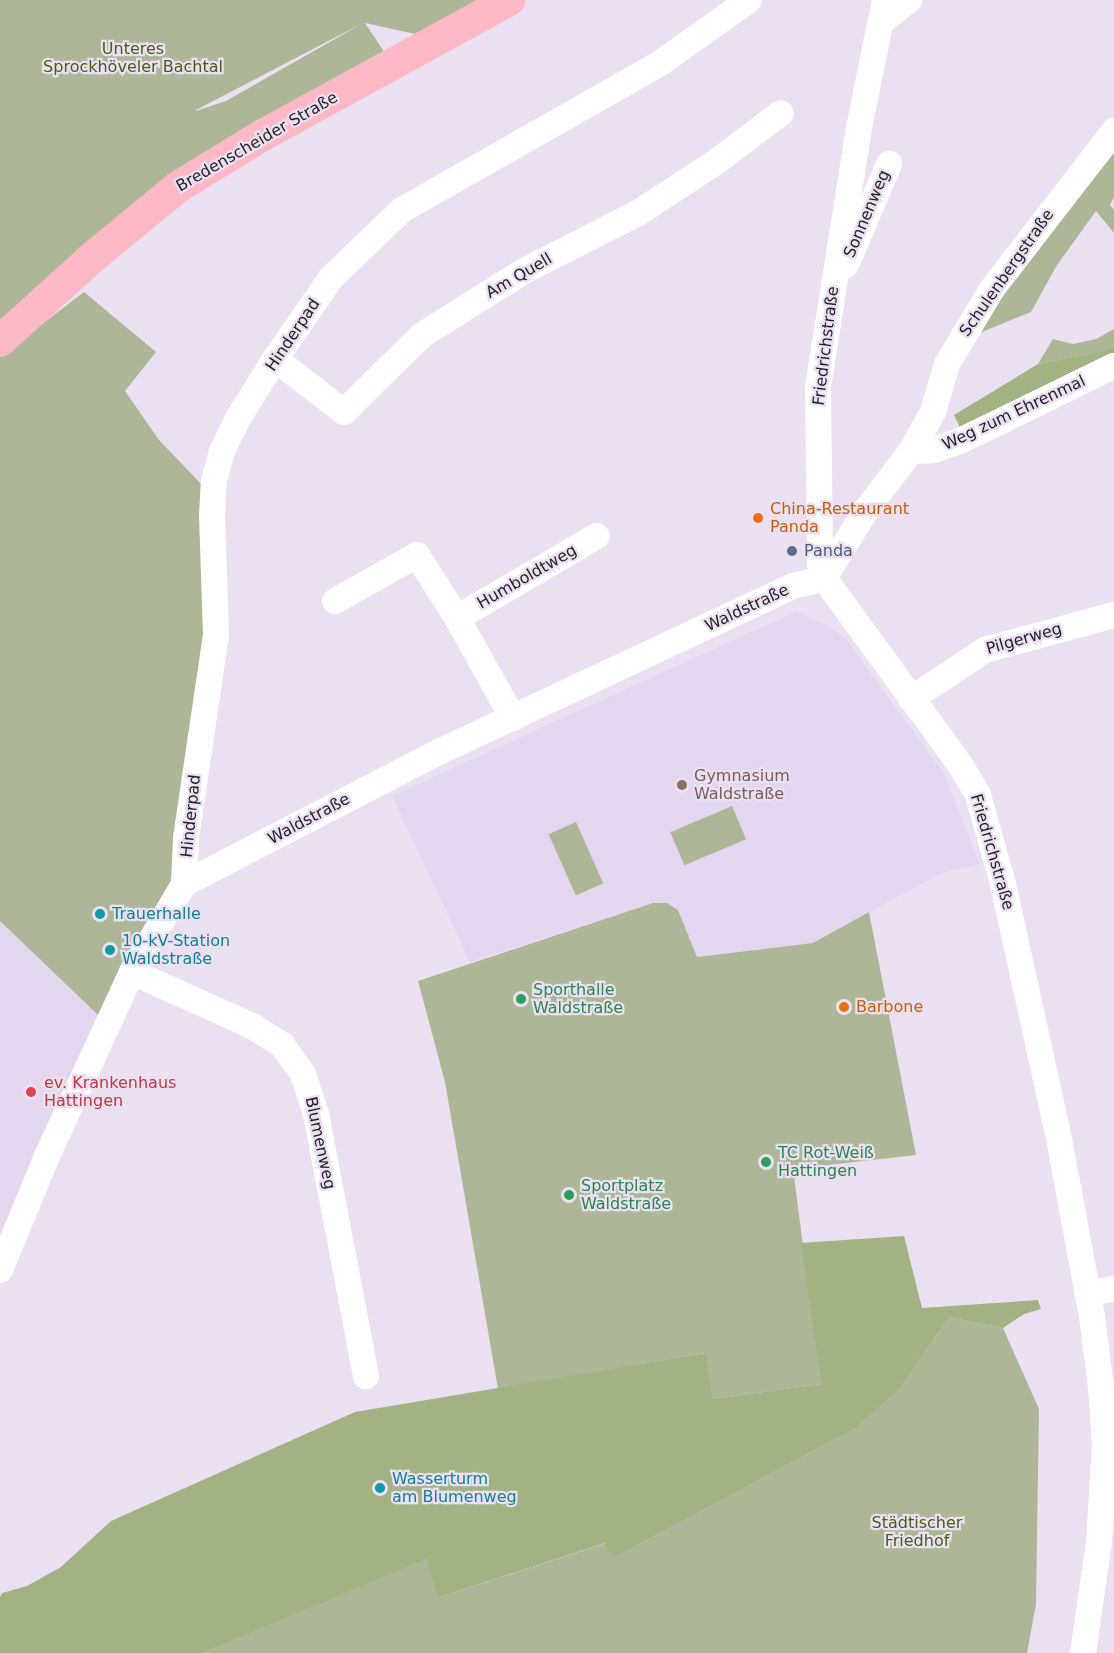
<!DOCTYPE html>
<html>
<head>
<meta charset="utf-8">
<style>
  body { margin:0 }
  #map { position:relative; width:1114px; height:1653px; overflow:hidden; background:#ebe0f2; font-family:"DejaVu Sans",sans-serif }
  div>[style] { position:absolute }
  .built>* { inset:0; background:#e5d6ef }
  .green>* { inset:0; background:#adb797; transform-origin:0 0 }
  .forest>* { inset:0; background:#a3b283 }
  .minor>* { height:26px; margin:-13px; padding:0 13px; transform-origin:13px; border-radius:13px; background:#fff }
  .major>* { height:32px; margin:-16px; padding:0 16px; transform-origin:16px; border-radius:16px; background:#fcb8c5 }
  .dots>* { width:16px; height:16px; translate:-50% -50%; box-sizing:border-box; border:3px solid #ebe0f2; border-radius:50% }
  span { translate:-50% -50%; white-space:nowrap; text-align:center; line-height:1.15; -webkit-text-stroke:4.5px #ebe0f2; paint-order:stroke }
  .park-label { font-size:16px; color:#4a5b13 }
  .street-label { font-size:16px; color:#231f25 }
  .food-label { font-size:16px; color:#c56008 }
  .left { translate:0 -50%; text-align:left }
  .service-label { font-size:16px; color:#4e5e75 }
  .education-label { font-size:16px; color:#785e54 }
  .culture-label { font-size:16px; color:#0d838f }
  .leisure-label { font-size:16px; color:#27864d }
  .health-label { font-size:16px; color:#be3a42 }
</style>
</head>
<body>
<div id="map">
  <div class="built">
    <div style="clip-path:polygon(797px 611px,834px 629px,846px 639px,945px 775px,980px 865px,941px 873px,814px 943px,697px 957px,678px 910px,653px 903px,470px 962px,392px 796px)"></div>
    <div style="clip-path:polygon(0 921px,98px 1015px,0 1235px)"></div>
  </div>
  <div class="green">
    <div style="clip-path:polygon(evenodd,0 0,485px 0,423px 32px,415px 34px,365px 23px,385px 53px,0 329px,0 0,363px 23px,226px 101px,196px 111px,196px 110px,363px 23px)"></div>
    <div style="clip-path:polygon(1114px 153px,1114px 197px,1110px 205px,1114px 210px,1114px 233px,1096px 211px,1057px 265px,1031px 312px,977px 334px,1002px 292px)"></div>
    <div style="clip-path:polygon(84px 292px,156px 352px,125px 391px,159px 440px,205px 488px,210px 572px,179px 868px,98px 1015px,0 921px,0 356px)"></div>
    <div style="clip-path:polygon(1114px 329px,1114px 346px,1105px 351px,1038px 364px,1053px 339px,1073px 344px,1096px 339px)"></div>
    <div style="left:732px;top:806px;width:36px;height:67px;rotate:67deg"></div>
    <div style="left:576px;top:822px;width:67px;height:30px;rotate:66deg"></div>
    <div style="clip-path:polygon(653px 903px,667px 903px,678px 910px,697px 957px,813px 943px,869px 912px,916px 1155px,793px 1169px,821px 1384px,713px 1399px,705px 1353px,498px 1389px,445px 1082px,418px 981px)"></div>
    <div style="clip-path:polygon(949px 1317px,1003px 1328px,1039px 1409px,1036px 1604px,1027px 1653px,203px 1653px,426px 1558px,437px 1598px,606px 1543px,616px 1557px,856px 1428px,899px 1390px)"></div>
  </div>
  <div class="forest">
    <div style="clip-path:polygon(1114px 346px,1114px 361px,963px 434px,954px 415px,1038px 364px,1104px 351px)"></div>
    <div style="clip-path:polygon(904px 1236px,922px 1308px,1038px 1300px,1041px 1309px,1024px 1314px,1003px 1328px,949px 1317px,899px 1390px,856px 1428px,616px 1557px,607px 1551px,605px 1543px,437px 1598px,426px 1559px,203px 1653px,0 1653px,0 1597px,2px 1593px,27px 1586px,61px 1567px,111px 1521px,355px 1412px,706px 1353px,713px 1399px,821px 1384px,801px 1243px)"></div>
  </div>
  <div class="minor">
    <div style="left:885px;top:0;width:131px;rotate:101.5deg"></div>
    <div style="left:859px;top:128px;width:263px;rotate:99deg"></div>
    <div style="left:818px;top:388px;width:176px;rotate:89.3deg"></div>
    <div style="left:820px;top:564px;width:15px;rotate:74deg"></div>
    <div style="left:824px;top:578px;width:229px;rotate:53.9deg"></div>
    <div style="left:959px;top:763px;width:37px;rotate:59deg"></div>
    <div style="left:978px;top:795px;width:92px;rotate:74.3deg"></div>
    <div style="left:1003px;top:884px;width:266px;rotate:77.6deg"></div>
    <div style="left:1060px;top:1144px;width:176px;rotate:79.5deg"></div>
    <div style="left:1092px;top:1317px;width:70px;rotate:82.6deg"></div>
    <div style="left:1101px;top:1386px;width:58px;rotate:86.1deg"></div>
    <div style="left:1105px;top:1444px;width:98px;rotate:93.5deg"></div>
    <div style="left:1099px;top:1542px;width:112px;rotate:98.2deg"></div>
    <div style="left:881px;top:22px;width:36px;rotate:-38deg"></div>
    <div style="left:846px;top:265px;width:110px;rotate:-66.9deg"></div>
    <div style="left:275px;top:359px;width:87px;rotate:37.5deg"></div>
    <div style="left:344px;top:412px;width:110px;rotate:-44.6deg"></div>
    <div style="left:422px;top:335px;width:120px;rotate:-32.1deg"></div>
    <div style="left:524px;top:271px;width:128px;rotate:-27deg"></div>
    <div style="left:638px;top:213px;width:93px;rotate:-33.2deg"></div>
    <div style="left:716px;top:162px;width:81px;rotate:-37deg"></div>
    <div style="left:911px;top:451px;width:23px;rotate:-2deg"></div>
    <div style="left:934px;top:450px;width:28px;rotate:-19deg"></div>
    <div style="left:960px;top:441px;width:171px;rotate:-26deg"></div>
    <div style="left:824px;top:578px;width:81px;rotate:-58.1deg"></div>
    <div style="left:867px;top:509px;width:73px;rotate:-52.8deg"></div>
    <div style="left:911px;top:451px;width:45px;rotate:-60.6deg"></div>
    <div style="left:933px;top:412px;width:50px;rotate:-73.7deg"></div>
    <div style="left:947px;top:364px;width:87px;rotate:-59deg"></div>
    <div style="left:992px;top:289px;width:200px;rotate:-52.3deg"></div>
    <div style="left:335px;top:601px;width:94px;rotate:-29.3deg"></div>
    <div style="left:417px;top:555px;width:75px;rotate:57.6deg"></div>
    <div style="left:457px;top:618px;width:115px;rotate:60.8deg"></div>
    <div style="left:457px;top:618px;width:162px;rotate:-30.4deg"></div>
    <div style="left:911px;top:699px;width:89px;rotate:-33.5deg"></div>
    <div style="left:985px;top:650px;width:134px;rotate:-15.2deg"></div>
    <div style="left:184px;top:884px;width:46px;rotate:-87.5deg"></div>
    <div style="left:186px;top:838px;width:205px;rotate:-81.6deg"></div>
    <div style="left:216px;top:635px;width:119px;rotate:-91.9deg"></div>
    <div style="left:212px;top:516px;width:35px;rotate:-87deg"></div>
    <div style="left:214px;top:481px;width:31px;rotate:-75deg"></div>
    <div style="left:222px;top:451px;width:34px;rotate:-64deg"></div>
    <div style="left:237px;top:420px;width:72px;rotate:-58.1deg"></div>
    <div style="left:275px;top:359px;width:98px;rotate:-55.3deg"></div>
    <div style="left:331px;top:278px;width:98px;rotate:-43.8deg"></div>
    <div style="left:402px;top:210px;width:296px;rotate:-29.6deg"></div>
    <div style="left:659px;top:64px;width:110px;rotate:-35.4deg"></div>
    <div style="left:132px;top:972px;width:132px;rotate:24.2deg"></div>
    <div style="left:252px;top:1026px;width:36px;rotate:32deg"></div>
    <div style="left:282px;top:1045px;width:36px;rotate:54deg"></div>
    <div style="left:303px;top:1074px;width:42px;rotate:72deg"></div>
    <div style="left:316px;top:1114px;width:267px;rotate:79.2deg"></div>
    <div style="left:0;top:1270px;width:123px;rotate:-67.6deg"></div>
    <div style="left:47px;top:1156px;width:203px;rotate:-65.2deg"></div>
    <div style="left:132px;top:972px;width:102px;rotate:-59.4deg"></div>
    <div style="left:184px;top:884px;width:289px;rotate:-27.4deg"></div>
    <div style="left:441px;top:751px;width:389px;rotate:-25.1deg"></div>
    <div style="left:793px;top:586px;width:32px;rotate:-14deg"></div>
    <div style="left:1088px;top:1293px;width:26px;rotate:-9deg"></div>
  </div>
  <div class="major">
    <div style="left:0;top:341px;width:127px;rotate:-42.1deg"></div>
    <div style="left:94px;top:256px;width:109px;rotate:-39.4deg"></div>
    <div style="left:178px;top:187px;width:100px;rotate:-31.5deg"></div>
    <div style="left:263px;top:135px;width:281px;rotate:-28.7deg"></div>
  </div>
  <div class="dots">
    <div style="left:758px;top:518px;background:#e8710a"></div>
    <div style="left:792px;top:551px;background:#5c6f8a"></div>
    <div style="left:682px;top:785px;background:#8d6e63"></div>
    <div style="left:100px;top:914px;background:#0f9aa8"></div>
    <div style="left:110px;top:950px;background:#0f9aa8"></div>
    <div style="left:521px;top:999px;background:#2e9e5b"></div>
    <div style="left:844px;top:1007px;background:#e8710a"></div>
    <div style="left:31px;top:1092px;background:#e0444e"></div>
    <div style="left:766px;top:1162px;background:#2e9e5b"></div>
    <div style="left:569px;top:1195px;background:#2e9e5b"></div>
    <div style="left:380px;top:1488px;background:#0f9aa8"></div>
  </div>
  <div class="park-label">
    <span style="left:133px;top:58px">Unteres<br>Sprockhöveler Bachtal</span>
    <span style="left:917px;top:1532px">Städtischer<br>Friedhof</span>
  </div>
  <div class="street-label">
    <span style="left:257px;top:142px;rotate:-30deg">Bredenscheider Straße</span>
    <span style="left:867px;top:214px;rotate:-67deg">Sonnenweg</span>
    <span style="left:1007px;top:273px;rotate:-55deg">Schulenbergstraße</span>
    <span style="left:519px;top:276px;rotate:-30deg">Am Quell</span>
    <span style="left:293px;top:335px;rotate:-56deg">Hinderpad</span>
    <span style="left:826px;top:346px;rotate:-83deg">Friedrichstraße</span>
    <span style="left:1014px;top:413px;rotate:-25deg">Weg zum Ehrenmal</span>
    <span style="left:527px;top:577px;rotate:-30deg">Humboldtweg</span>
    <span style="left:747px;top:608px;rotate:-25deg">Waldstraße</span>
    <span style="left:1024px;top:639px;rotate:-16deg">Pilgerweg</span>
    <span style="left:191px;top:816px;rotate:-84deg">Hinderpad</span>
    <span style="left:309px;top:819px;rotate:-28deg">Waldstraße</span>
    <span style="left:992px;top:852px;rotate:74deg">Friedrichstraße</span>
    <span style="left:320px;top:1143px;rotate:78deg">Blumenweg</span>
  </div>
  <div class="food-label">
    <span class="left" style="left:770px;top:518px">China-Restaurant<br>Panda</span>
    <span class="left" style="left:856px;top:1007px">Barbone</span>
  </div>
  <div class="service-label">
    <span class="left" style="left:804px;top:551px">Panda</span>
  </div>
  <div class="education-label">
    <span class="left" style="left:694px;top:785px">Gymnasium<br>Waldstraße</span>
  </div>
  <div class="culture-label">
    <span class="left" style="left:112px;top:914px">Trauerhalle</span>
    <span class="left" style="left:122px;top:950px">10-kV-Station<br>Waldstraße</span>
    <span class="left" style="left:392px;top:1488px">Wasserturm<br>am Blumenweg</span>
  </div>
  <div class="leisure-label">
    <span class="left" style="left:533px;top:999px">Sporthalle<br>Waldstraße</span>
    <span class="left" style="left:778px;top:1162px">TC Rot-Weiß<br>Hattingen</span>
    <span class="left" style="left:581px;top:1195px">Sportplatz<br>Waldstraße</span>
  </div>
  <div class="health-label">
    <span class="left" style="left:44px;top:1092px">ev. Krankenhaus<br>Hattingen</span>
  </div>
</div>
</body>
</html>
